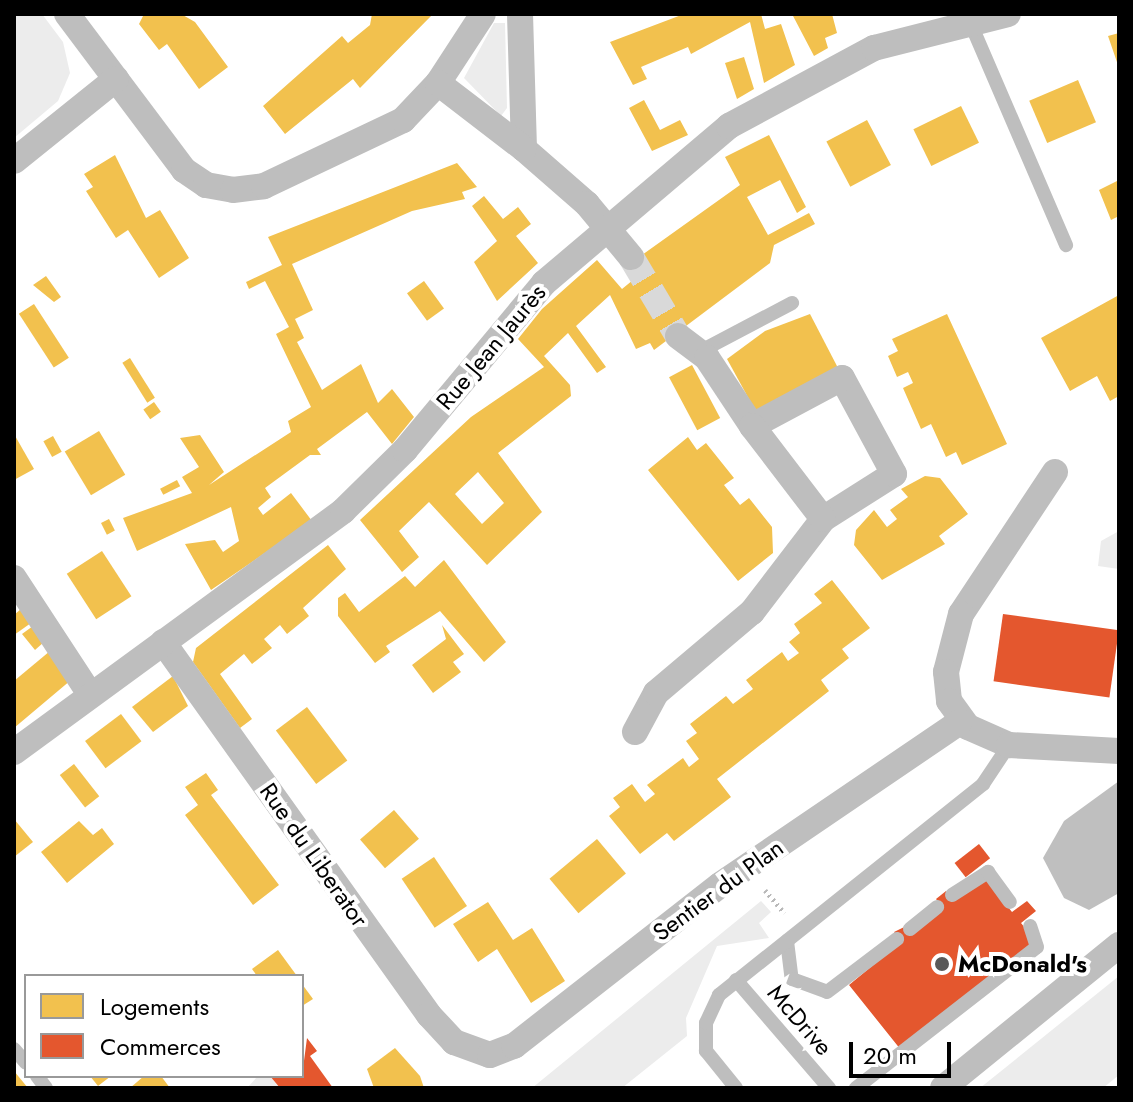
<!DOCTYPE html>
<html>
<head>
<meta charset="utf-8">
<style>
  body { margin:0 }
  #map { position:relative; width:1133px; height:1102px; overflow:hidden; background:#fff; font-family:Jost,sans-serif }
  div>[style] { position:absolute }
  .green>* { inset:0; background:#ececec }
  .water>* { inset:0; background:#bfbfbf }
  .homes>* { inset:0; background:#f2c14e; transform-origin:0 0 }
  .shops>* { inset:0; background:#e4572e; transform-origin:0 0 }
  .minor-tunnel>* { height:26px; margin-top:-13px; transform-origin:0; background:repeating-linear-gradient(90deg,#d9d9d9 0 26px,transparent 0 39px) }
  .path>* { height:5px; margin-top:-2.5px; transform-origin:0; background:repeating-linear-gradient(90deg,#b9b9b9 0 2px,transparent 0 6px) }
  .service>* { height:14px; margin:-7px; padding:0 7px; transform-origin:7px; border-radius:7px; background:#bebebe }
  .minor>* { height:26px; margin:-13px; padding:0 13px; transform-origin:13px; border-radius:13px; background:#bebebe }
  .dots>* { width:22px; height:22px; translate:-50% -50%; box-sizing:border-box; border:4px solid #fff; border-radius:50% }
  span { translate:-50% -50%; white-space:nowrap; text-align:center; line-height:1.15; -webkit-text-stroke:8px #fff; paint-order:stroke }
  .street-label { font-size:24px; color:#000 }
  .poi-label { font-size:24px; color:#000; font-weight:700 }
  .left { translate:0 -50%; text-align:left }
  .frame { position:absolute; inset:0; border:16px solid #000; pointer-events:none }
  .legend { position:absolute; left:24px; top:974px; width:280px; height:104px; box-sizing:border-box; background:#fff; border:2px solid #999; margin:0; padding:10px 14px; list-style:none; font-size:24px; color:#000 }
  .legend li { display:flex; align-items:center; gap:16px; height:40px }
  .legend b { width:40px; border:2px solid #999 }
  .scale { position:absolute; left:849px; top:1042px; width:102px; height:36px; box-sizing:border-box; border:4px solid #000; border-top:0; padding-left:10px; font-size:24px; line-height:28px; white-space:nowrap; color:#000; -webkit-text-stroke:6px #fff; paint-order:stroke }
</style>
</head>
<body>
<div id="map">
  <div class="green">
    <div style="clip-path:polygon(14px 14px,42px 14px,63px 42px,70px 73px,58px 101px,14px 138px)"></div>
    <div style="clip-path:polygon(494px 23px,505px 23px,507px 108px,501px 116px,464px 78px)"></div>
    <div style="clip-path:polygon(1119px 531px,1119px 569px,1098px 566px,1101px 541px)"></div>
    <div style="clip-path:polygon(761px 901px,771px 912px,759px 923px,769px 938px,717px 946px,686px 1018px,687px 1036px,622px 1088px,532px 1088px)"></div>
    <div style="clip-path:polygon(1119px 976px,1119px 1075px,1103px 1088px,980px 1088px)"></div>
    <div style="clip-path:polygon(258px 1076px,270px 1076px,280px 1088px,247px 1088px)"></div>
  </div>
  <div class="water">
    <div style="clip-path:polygon(1119px 781px,1119px 893px,1089px 910px,1064px 898px,1043px 858px,1064px 821px)"></div>
  </div>
  <div class="homes">
    <div style="clip-path:polygon(144px 14px,181px 14px,195px 22px,228px 67px,199px 89px,167px 44px,159px 50px,139px 24px)"></div>
    <div style="clip-path:polygon(372px 14px,433px 14px,360px 88px,353px 79px,285px 134px,263px 106px,342px 36px,348px 43px,370px 25px)"></div>
    <div style="clip-path:polygon(684px 14px,761px 14px,765px 29px,781px 24px,795px 65px,764px 83px,750px 22px,691px 54px,688px 47px,641px 67px,647px 79px,633px 85px,610px 42px)"></div>
    <div style="clip-path:polygon(792px 14px,832px 14px,837px 33px,825px 38px,828px 48px,814px 56px)"></div>
    <div style="clip-path:polygon(1119px 33px,1119px 68px,1108px 36px)"></div>
    <div style="clip-path:polygon(744px 57px,754px 89px,737px 99px,725px 63px)"></div>
    <div style="left:1078px;top:80px;width:46px;height:53px;rotate:67deg"></div>
    <div style="clip-path:polygon(644px 100px,660px 130px,680px 120px,688px 135px,652px 151px,629px 108px)"></div>
    <div style="left:961px;top:106px;width:41px;height:53px;rotate:64deg"></div>
    <div style="left:867px;top:120px;width:51px;height:46px;rotate:62deg"></div>
    <div style="clip-path:polygon(evenodd,769px 135px,806px 207px,797px 213px,780px 180px,747px 197px,768px 235px,809px 213px,815px 224px,774px 245px,770px 263px,654px 350px,650px 343px,636px 349px,610px 295px,576px 326px,606px 367px,597px 373px,568px 333px,544px 356px,570px 385px,571px 396px,498px 453px,542px 512px,487px 565px,429px 502px,399px 531px,419px 557px,402px 572px,360px 520px,471px 417px,544px 367px,518px 339px,542px 309px,597px 260px,622px 289px,644px 271px,635px 260px,740px 185px,725px 157px,769px 135px,478px 472px,504px 503px,482px 524px,455px 494px,478px 472px)"></div>
    <div style="clip-path:polygon(115px 155px,146px 218px,160px 210px,189px 258px,159px 278px,128px 230px,116px 238px,86px 191px,93px 187px,84px 174px)"></div>
    <div style="clip-path:polygon(457px 163px,477px 187px,462px 192px,465px 199px,412px 211px,292px 264px,313px 310px,295px 319px,304px 338px,297px 342px,322px 390px,361px 364px,378px 403px,392px 389px,414px 417px,392px 444px,367px 412px,317px 449px,321px 455px,310px 455px,265px 488px,271px 497px,258px 508px,263px 515px,291px 493px,312px 521px,211px 590px,185px 544px,215px 540px,223px 552px,239px 541px,231px 507px,137px 551px,123px 518px,192px 493px,182px 477px,199px 467px,180px 438px,200px 435px,224px 472px,209px 485px,291px 432px,288px 421px,311px 407px,276px 334px,289px 327px,265px 281px,249px 289px,246px 282px,282px 265px,268px 237px)"></div>
    <div style="clip-path:polygon(1119px 180px,1119px 216px,1111px 220px,1099px 190px)"></div>
    <div style="clip-path:polygon(484px 196px,503px 219px,518px 207px,531px 224px,516px 236px,538px 263px,497px 301px,474px 262px,497px 241px,472px 206px)"></div>
    <div style="clip-path:polygon(46px 276px,61px 297px,54px 302px,33px 285px)"></div>
    <div style="left:424px;top:281px;width:34px;height:21px;rotate:54deg"></div>
    <div style="clip-path:polygon(1119px 295px,1119px 396px,1110px 401px,1097px 376px,1070px 391px,1041px 338px)"></div>
    <div style="left:34px;top:304px;width:64px;height:18px;rotate:57deg"></div>
    <div style="clip-path:polygon(810px 314px,838px 368px,756px 412px,727px 359px,765px 331px)"></div>
    <div style="clip-path:polygon(947px 314px,1007px 444px,962px 465px,956px 452px,946px 457px,931px 424px,921px 429px,903px 388px,913px 383px,908px 372px,897px 377px,888px 356px,898px 351px,892px 339px)"></div>
    <div style="left:130px;top:358px;width:47px;height:9px;rotate:58deg"></div>
    <div style="left:692px;top:365px;width:60px;height:26px;rotate:62deg"></div>
    <div style="left:154px;top:402px;width:12px;height:13px;rotate:55deg"></div>
    <div style="left:99px;top:431px;width:51px;height:40px;rotate:59deg"></div>
    <div style="clip-path:polygon(14px 434px,34px 469px,14px 480px)"></div>
    <div style="left:53px;top:436px;width:18px;height:11px;rotate:61deg"></div>
    <div style="clip-path:polygon(688px 437px,697px 450px,706px 443px,734px 478px,724px 485px,740px 505px,749px 498px,772px 527px,773px 553px,738px 581px,648px 470px)"></div>
    <div style="clip-path:polygon(925px 476px,940px 478px,968px 514px,939px 536px,945px 544px,882px 580px,854px 545px,856px 530px,874px 510px,887px 527px,897px 519px,890px 510px,908px 497px,901px 489px)"></div>
    <div style="left:177px;top:480px;width:7px;height:19px;rotate:63deg"></div>
    <div style="left:109px;top:519px;width:13px;height:9px;rotate:63deg"></div>
    <div style="clip-path:polygon(328px 545px,346px 569px,303px 608px,309px 616px,287px 634px,280px 625px,264px 639px,272px 648px,252px 664px,244px 654px,220px 674px,252px 719px,240px 728px,193px 662px,196px 648px)"></div>
    <div style="left:102px;top:551px;width:54px;height:42px;rotate:57deg"></div>
    <div style="clip-path:polygon(444px 560px,506px 642px,484px 662px,440px 611px,386px 646px,390px 652px,375px 663px,338px 616px,338px 598px,345px 593px,359px 612px,405px 576px,415px 587px)"></div>
    <div style="clip-path:polygon(832px 580px,870px 628px,842px 649px,849px 658px,821px 680px,829px 691px,717px 779px,731px 797px,674px 841px,667px 833px,640px 854px,609px 816px,620px 807px,613px 798px,632px 784px,645px 802px,655px 794px,647px 785px,683px 758px,689px 767px,699px 759px,686px 741px,697px 733px,690px 724px,726px 696px,733px 704px,753px 689px,746px 680px,782px 652px,788px 661px,799px 653px,789px 642px,800px 633px,794px 624px,822px 603px,814px 594px)"></div>
    <div style="clip-path:polygon(21px 609px,31px 623px,14px 635px,14px 615px)"></div>
    <div style="clip-path:polygon(442px 625px,464px 654px,453px 662px,461px 672px,433px 693px,412px 665px,446px 639px)"></div>
    <div style="clip-path:polygon(33px 626px,44px 642px,35px 650px,22px 634px)"></div>
    <div style="clip-path:polygon(50px 651px,71px 680px,14px 728px,14px 681px)"></div>
    <div style="clip-path:polygon(173px 676px,188px 706px,153px 732px,132px 707px)"></div>
    <div style="left:307px;top:707px;width:67px;height:39px;rotate:53deg"></div>
    <div style="left:121px;top:714px;width:34px;height:45px;rotate:53deg"></div>
    <div style="left:74px;top:764px;width:41px;height:18px;rotate:52deg"></div>
    <div style="clip-path:polygon(206px 773px,218px 790px,211px 795px,279px 885px,253px 905px,185px 815px,198px 805px,185px 787px)"></div>
    <div style="left:394px;top:810px;width:38px;height:45px;rotate:49deg"></div>
    <div style="clip-path:polygon(14px 819px,33px 842px,14px 857px)"></div>
    <div style="clip-path:polygon(79px 821px,93px 835px,102px 828px,114px 844px,67px 883px,41px 852px)"></div>
    <div style="left:597px;top:839px;width:45px;height:62px;rotate:50deg"></div>
    <div style="left:434px;top:857px;width:59px;height:39px;rotate:56deg"></div>
    <div style="clip-path:polygon(488px 902px,513px 940px,532px 928px,565px 981px,531px 1003px,497px 949px,478px 962px,453px 924px)"></div>
    <div style="clip-path:polygon(278px 950px,297px 976px,257px 976px,252px 969px)"></div>
    <div style="clip-path:polygon(302px 984px,313px 999px,302px 1006px)"></div>
    <div style="clip-path:polygon(395px 1048px,420px 1076px,424px 1088px,374px 1088px,367px 1069px)"></div>
    <div style="clip-path:polygon(14px 1071px,28px 1088px,14px 1088px)"></div>
    <div style="clip-path:polygon(90px 1076px,111px 1076px,98px 1086px)"></div>
    <div style="clip-path:polygon(144px 1076px,161px 1076px,170px 1088px,130px 1088px)"></div>
  </div>
  <div class="shops">
    <div style="left:1003px;top:614px;width:117px;height:68px;rotate:8deg"></div>
    <div style="left:979px;top:844px;width:18px;height:31px;rotate:52deg"></div>
    <div style="clip-path:polygon(983px 876px,1012px 912px,1027px 901px,1036px 911px,1021px 923px,1037px 943px,901px 1050px,849px 985px,901px 942px,894px 932px,943px 908px,936px 899px,946px 891px,953px 900px)"></div>
    <div style="clip-path:polygon(307px 1038px,317px 1051px,310px 1056px,333px 1088px,280px 1088px,270px 1076px,302px 1076px)"></div>
  </div>
  <div class="minor-tunnel">
    <div style="left:631px;top:257px;width:92px;rotate:59.3deg"></div>
  </div>
  <div class="path">
    <div style="left:765px;top:890px;width:30px;rotate:50deg"></div>
  </div>
  <div class="service">
    <div style="left:970px;top:22px;width:243px;rotate:66.7deg"></div>
    <div style="left:701px;top:351px;width:103px;rotate:-27.8deg"></div>
    <div style="left:952px;top:895px;width:43px;rotate:-32.6deg"></div>
    <div style="left:988px;top:872px;width:37px;rotate:54deg"></div>
    <div style="left:910px;top:929px;width:35px;rotate:-39deg"></div>
    <div style="left:787px;top:941px;width:38px;rotate:83deg"></div>
    <div style="left:792px;top:979px;width:37px;rotate:20deg"></div>
    <div style="left:827px;top:992px;width:88px;rotate:-37.1deg"></div>
    <div style="left:736px;top:980px;width:143px;rotate:49.3deg"></div>
    <div style="left:14px;top:1049px;width:18px;rotate:49deg"></div>
    <div style="left:37px;top:1076px;width:15px;rotate:53deg"></div>
    <div style="left:736px;top:1088px;width:48px;rotate:-129deg"></div>
    <div style="left:706px;top:1051px;width:28px;rotate:-90deg"></div>
    <div style="left:706px;top:1023px;width:31px;rotate:-65deg"></div>
    <div style="left:719px;top:995px;width:338px;rotate:-38.6deg"></div>
    <div style="left:983px;top:784px;width:47px;rotate:-56.3deg"></div>
    <div style="left:856px;top:1088px;width:229px;rotate:-37.9deg"></div>
    <div style="left:1037px;top:947px;width:22px;rotate:-108deg"></div>
  </div>
  <div class="minor">
    <div style="left:67px;top:14px;width:195px;rotate:53.1deg"></div>
    <div style="left:184px;top:170px;width:27px;rotate:34deg"></div>
    <div style="left:206px;top:185px;width:27px;rotate:10deg"></div>
    <div style="left:233px;top:190px;width:31px;rotate:-7deg"></div>
    <div style="left:264px;top:186px;width:154px;rotate:-25.4deg"></div>
    <div style="left:403px;top:120px;width:51px;rotate:-46.6deg"></div>
    <div style="left:438px;top:83px;width:82px;rotate:-56.9deg"></div>
    <div style="left:520px;top:14px;width:135px;rotate:88.3deg"></div>
    <div style="left:524px;top:149px;width:84px;rotate:41.1deg"></div>
    <div style="left:587px;top:204px;width:69px;rotate:50.3deg"></div>
    <div style="left:438px;top:83px;width:108px;rotate:37.5deg"></div>
    <div style="left:14px;top:161px;width:131px;rotate:-38.8deg"></div>
    <div style="left:678px;top:336px;width:36px;rotate:37deg"></div>
    <div style="left:707px;top:358px;width:82px;rotate:56.5deg"></div>
    <div style="left:1055px;top:472px;width:170px;rotate:123.5deg"></div>
    <div style="left:961px;top:614px;width:60px;rotate:104.5deg"></div>
    <div style="left:946px;top:672px;width:29px;rotate:84deg"></div>
    <div style="left:949px;top:701px;width:32px;rotate:54deg"></div>
    <div style="left:968px;top:727px;width:45px;rotate:23.7deg"></div>
    <div style="left:1009px;top:745px;width:110px;rotate:3.1deg"></div>
    <div style="left:14px;top:578px;width:139px;rotate:56.8deg"></div>
    <div style="left:163px;top:642px;width:458px;rotate:54.5deg"></div>
    <div style="left:429px;top:1015px;width:37px;rotate:47deg"></div>
    <div style="left:454px;top:1042px;width:38px;rotate:20deg"></div>
    <div style="left:490px;top:1055px;width:26px;rotate:-21deg"></div>
    <div style="left:514px;top:1046px;width:261px;rotate:-38deg"></div>
    <div style="left:720px;top:885px;width:290px;rotate:-34.2deg"></div>
    <div style="left:635px;top:732px;width:44px;rotate:-61.7deg"></div>
    <div style="left:656px;top:693px;width:126px;rotate:-40.2deg"></div>
    <div style="left:752px;top:612px;width:117px;rotate:-52.6deg"></div>
    <div style="left:823px;top:519px;width:84px;rotate:-32.4deg"></div>
    <div style="left:894px;top:474px;width:109px;rotate:-118.4deg"></div>
    <div style="left:842px;top:378px;width:102px;rotate:151.9deg"></div>
    <div style="left:752px;top:426px;width:117px;rotate:52.6deg"></div>
    <div style="left:14px;top:752px;width:408px;rotate:-36.2deg"></div>
    <div style="left:343px;top:511px;width:87px;rotate:-44.5deg"></div>
    <div style="left:405px;top:450px;width:217px;rotate:-50.2deg"></div>
    <div style="left:544px;top:283px;width:243px;rotate:-40.3deg"></div>
    <div style="left:729px;top:126px;width:165px;rotate:-28.3deg"></div>
    <div style="left:874px;top:48px;width:138px;rotate:-14.2deg"></div>
    <div style="left:943px;top:1088px;width:227px;rotate:-39.1deg"></div>
  </div>
  <div class="dots">
    <div style="left:942px;top:964px;background:#595959"></div>
  </div>
  <div class="street-label">
    <span style="left:491px;top:347px;rotate:-50deg">Rue Jean Jaurès</span>
    <span style="left:314px;top:855px;rotate:55deg">Rue du Liberator</span>
    <span style="left:718px;top:890px;rotate:-36deg">Sentier du Plan</span>
    <span style="left:800px;top:1020px;rotate:49deg">McDrive</span>
  </div>
  <div class="poi-label">
    <span class="left" style="left:958px;top:964px">McDonald's</span>
  </div>
  <div class="frame"></div>
  <ul class="legend">
  <li><b style="height:22px;background:#f2c14e"></b>Logements</li>
  <li><b style="height:22px;background:#e4572e"></b>Commerces</li>
  </ul>
  <div class="scale">20 m</div>
</div>
</body>
</html>
